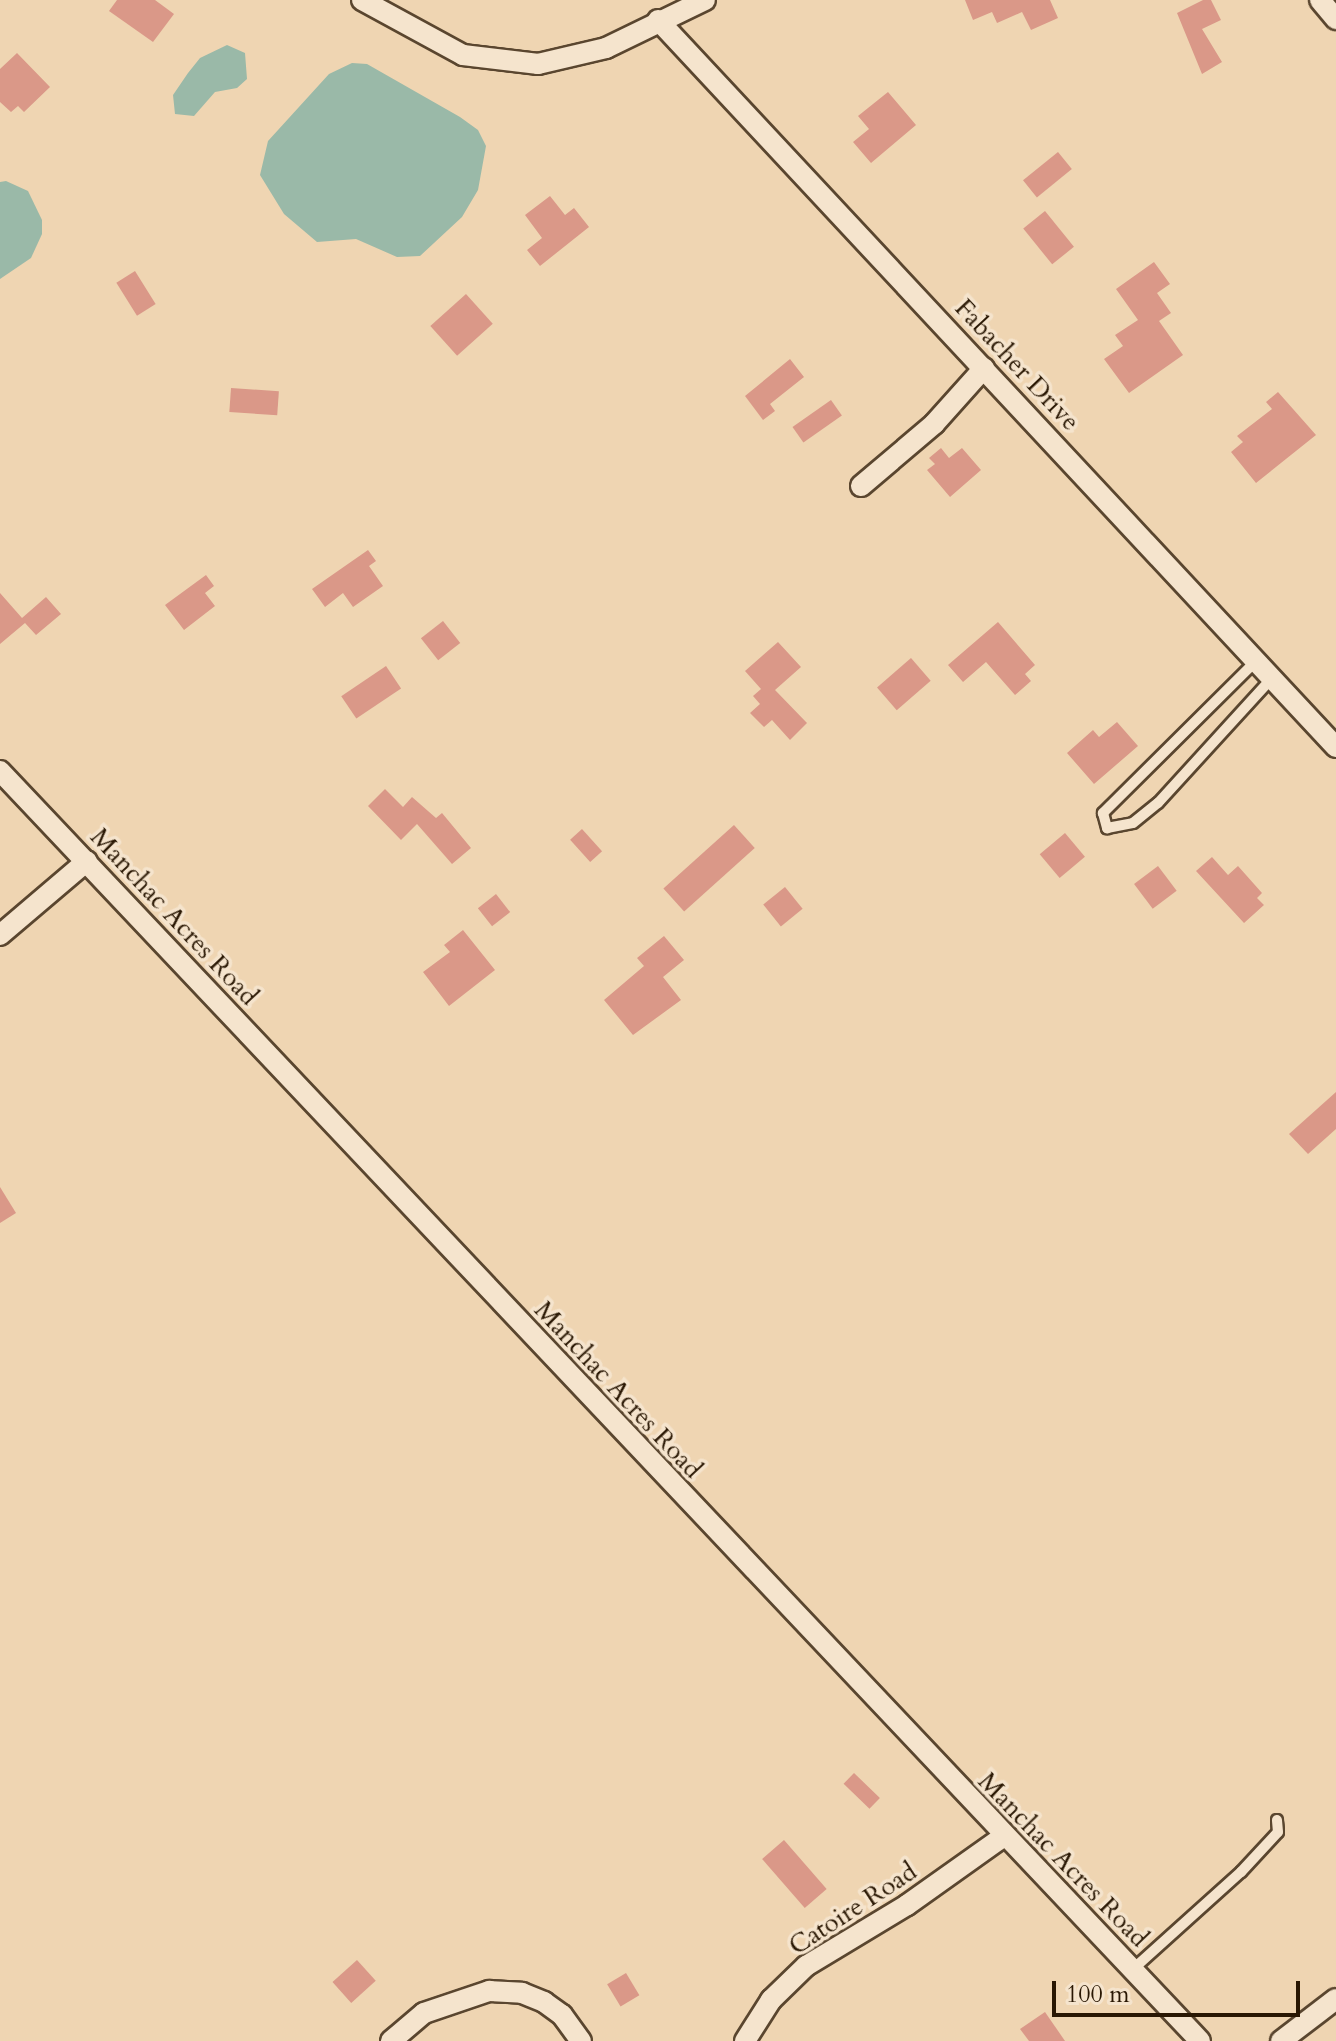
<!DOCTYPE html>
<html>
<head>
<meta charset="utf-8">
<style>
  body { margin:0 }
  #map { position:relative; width:1336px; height:2041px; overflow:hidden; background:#efd5b2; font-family:Cardo,serif }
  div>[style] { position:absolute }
  .water>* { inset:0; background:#9ab9a8 }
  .building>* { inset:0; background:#da9888; transform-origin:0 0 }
  .roads { filter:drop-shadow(2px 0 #5a462f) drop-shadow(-2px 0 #5a462f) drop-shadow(0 2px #5a462f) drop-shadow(0 -2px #5a462f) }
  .service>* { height:10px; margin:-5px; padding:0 5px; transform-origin:5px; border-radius:5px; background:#f5e4cd }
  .minor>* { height:20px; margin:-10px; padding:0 10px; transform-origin:10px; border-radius:10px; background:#f5e4cd }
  span { translate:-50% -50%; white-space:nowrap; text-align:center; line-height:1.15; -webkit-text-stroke:7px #f5e4cd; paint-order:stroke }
  .street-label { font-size:26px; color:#291703 }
  .scale { position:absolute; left:1052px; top:1981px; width:248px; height:36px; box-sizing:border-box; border:4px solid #291703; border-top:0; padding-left:10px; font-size:24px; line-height:28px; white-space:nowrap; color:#291703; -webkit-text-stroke:6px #f5e4cd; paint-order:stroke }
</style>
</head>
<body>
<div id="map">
  <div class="water">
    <div style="clip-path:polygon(227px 45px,245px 53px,247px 79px,237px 88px,215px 92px,194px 116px,175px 114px,173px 95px,188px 73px,200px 58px)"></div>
    <div style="clip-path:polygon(352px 63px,367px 64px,460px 117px,478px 130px,486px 146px,478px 190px,462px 217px,420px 256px,397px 257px,356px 239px,317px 242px,284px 214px,260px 175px,268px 141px,329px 74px)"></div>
    <div style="clip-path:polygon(6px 181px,28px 191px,42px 220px,42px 234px,31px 258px,0 279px,0 182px)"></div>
  </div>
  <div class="building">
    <div style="clip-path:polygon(117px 0,155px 0,174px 14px,153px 42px,109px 11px)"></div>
    <div style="clip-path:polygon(965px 0,1050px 0,1058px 18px,1031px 30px,1022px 12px,997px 23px,992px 12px,973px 20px)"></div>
    <div style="clip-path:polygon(1203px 0,1211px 0,1221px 20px,1202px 29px,1222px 62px,1202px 74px,1177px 13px)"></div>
    <div style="clip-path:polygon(17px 53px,50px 87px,24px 112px,18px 106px,11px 112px,0 102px,0 69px)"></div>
    <div style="clip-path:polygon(888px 92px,916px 125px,871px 163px,853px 142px,869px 129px,858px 116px)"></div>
    <div style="left:1058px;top:152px;width:22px;height:45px;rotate:51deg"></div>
    <div style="clip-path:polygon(550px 196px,565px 215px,574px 208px,589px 227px,540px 266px,527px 250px,542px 238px,525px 215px)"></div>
    <div style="left:1045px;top:211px;width:46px;height:28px;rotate:51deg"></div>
    <div style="clip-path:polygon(1154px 262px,1170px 284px,1157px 293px,1171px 313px,1159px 321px,1183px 355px,1129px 393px,1104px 359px,1123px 346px,1115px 335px,1138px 320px,1116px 289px)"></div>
    <div style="left:135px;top:271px;width:39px;height:22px;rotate:58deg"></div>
    <div style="left:466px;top:294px;width:40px;height:48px;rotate:48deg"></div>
    <div style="clip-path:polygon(790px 359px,804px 377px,770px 404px,775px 411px,763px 420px,745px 396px)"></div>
    <div style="left:231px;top:388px;width:48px;height:24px;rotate:4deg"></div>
    <div style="clip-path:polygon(1278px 392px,1316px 435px,1256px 483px,1231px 452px,1243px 442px,1237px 436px,1272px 409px,1266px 402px)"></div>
    <div style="left:831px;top:400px;width:19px;height:47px;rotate:55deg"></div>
    <div style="clip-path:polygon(941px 448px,949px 458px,962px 448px,981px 470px,950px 497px,927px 470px,935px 464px,929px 458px)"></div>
    <div style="clip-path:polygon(368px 550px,376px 561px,369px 566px,383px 586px,353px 607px,343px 593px,325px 607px,312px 589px)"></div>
    <div style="clip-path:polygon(206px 575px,214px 586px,205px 593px,215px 606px,184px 630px,165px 605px)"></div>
    <div style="clip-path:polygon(0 593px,22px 618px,46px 597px,61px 614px,36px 635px,25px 623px,0 644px)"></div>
    <div style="left:443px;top:621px;width:28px;height:28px;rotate:52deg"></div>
    <div style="clip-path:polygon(998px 622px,1035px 665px,1025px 674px,1031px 681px,1015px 695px,986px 662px,963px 682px,948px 665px)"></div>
    <div style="clip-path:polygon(778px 642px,801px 667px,775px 690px,807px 723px,790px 740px,772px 720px,764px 727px,750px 713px,760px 704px,753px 696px,761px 689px,745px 671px)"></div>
    <div style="left:911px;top:658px;width:30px;height:45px;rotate:49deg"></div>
    <div style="left:386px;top:666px;width:27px;height:54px;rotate:56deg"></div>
    <div style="clip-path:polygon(1117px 722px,1138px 746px,1094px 784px,1067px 753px,1093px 730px,1099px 737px)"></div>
    <div style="clip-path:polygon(385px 789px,403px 807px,412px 797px,436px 818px,442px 813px,471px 848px,452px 864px,417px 824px,401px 840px,368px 806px)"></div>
    <div style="left:734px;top:825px;width:31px;height:95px;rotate:48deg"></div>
    <div style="left:582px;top:829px;width:30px;height:16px;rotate:48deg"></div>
    <div style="left:1065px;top:833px;width:31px;height:33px;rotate:50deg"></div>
    <div style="clip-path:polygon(1212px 857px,1228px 875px,1238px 866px,1262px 893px,1257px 898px,1264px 905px,1244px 923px,1196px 871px)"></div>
    <div style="left:1158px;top:866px;width:31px;height:30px;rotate:53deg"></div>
    <div style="left:785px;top:887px;width:28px;height:28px;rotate:51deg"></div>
    <div style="left:496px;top:894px;width:23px;height:23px;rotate:52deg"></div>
    <div style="clip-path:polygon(463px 930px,495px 970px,449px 1006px,423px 972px,450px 952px,444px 945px)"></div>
    <div style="clip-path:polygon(664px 936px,684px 960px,663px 977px,681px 1000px,633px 1035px,604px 1000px,644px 966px,637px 958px)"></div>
    <div style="clip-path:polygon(1336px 1092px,1336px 1129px,1308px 1154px,1289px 1134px)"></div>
    <div style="clip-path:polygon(0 1187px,16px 1213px,0 1223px)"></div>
    <div style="left:854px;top:1773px;width:36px;height:15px;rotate:44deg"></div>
    <div style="left:784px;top:1840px;width:65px;height:29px;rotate:49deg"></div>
    <div style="left:357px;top:1960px;width:28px;height:33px;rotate:48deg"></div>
    <div style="left:626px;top:1973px;width:26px;height:22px;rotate:59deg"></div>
    <div style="clip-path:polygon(1045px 2012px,1065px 2041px,1029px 2041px,1020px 2029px)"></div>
  </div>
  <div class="roads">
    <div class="service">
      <div style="left:1256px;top:661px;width:216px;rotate:135.2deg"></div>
      <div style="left:1103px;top:813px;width:16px;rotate:75deg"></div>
      <div style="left:1107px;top:828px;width:26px;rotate:-11deg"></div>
      <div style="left:1133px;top:823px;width:32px;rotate:-39deg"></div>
      <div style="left:1158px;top:803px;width:169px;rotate:-47.6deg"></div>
      <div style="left:1132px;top:1970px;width:147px;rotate:-42deg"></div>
      <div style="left:1241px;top:1872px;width:54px;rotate:-47.2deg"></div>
      <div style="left:1278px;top:1832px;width:12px;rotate:-95deg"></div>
    </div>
    <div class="minor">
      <div style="left:362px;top:0;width:115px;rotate:28.6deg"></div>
      <div style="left:463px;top:55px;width:76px;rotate:6.8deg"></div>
      <div style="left:538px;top:64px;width:70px;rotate:-13.2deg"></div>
      <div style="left:606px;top:48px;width:110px;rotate:-25.9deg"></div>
      <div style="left:1320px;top:0;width:25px;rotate:50deg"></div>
      <div style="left:658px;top:20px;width:994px;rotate:47deg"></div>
      <div style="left:861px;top:486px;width:96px;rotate:-40.3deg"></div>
      <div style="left:934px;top:424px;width:75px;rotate:-48.2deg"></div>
      <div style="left:0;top:771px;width:1747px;rotate:46.62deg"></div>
      <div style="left:0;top:935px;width:114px;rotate:-40.4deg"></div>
      <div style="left:391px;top:2041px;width:43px;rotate:-40.3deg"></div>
      <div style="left:424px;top:2013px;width:69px;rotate:-18.7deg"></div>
      <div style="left:489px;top:1991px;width:33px;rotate:3deg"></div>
      <div style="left:522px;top:1993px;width:24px;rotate:22deg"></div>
      <div style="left:544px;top:2002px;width:22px;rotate:36deg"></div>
      <div style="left:562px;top:2015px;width:32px;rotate:54deg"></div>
      <div style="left:745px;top:2041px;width:49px;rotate:-57.6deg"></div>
      <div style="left:771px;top:2000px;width:49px;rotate:-44.2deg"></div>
      <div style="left:806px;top:1966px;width:118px;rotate:-31.1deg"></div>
      <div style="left:907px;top:1905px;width:119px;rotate:-35.4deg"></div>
      <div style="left:1281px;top:2041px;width:69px;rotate:-37.4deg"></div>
    </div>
  </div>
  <div class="street-label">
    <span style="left:1017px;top:365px;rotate:47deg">Fabacher Drive</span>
    <span style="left:174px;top:917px;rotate:47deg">Manchac Acres Road</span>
    <span style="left:618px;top:1390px;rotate:47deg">Manchac Acres Road</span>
    <span style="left:1063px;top:1860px;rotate:46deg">Manchac Acres Road</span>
    <span style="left:853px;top:1909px;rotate:-33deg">Catoire Road</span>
  </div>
  <div class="scale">100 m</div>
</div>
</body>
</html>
